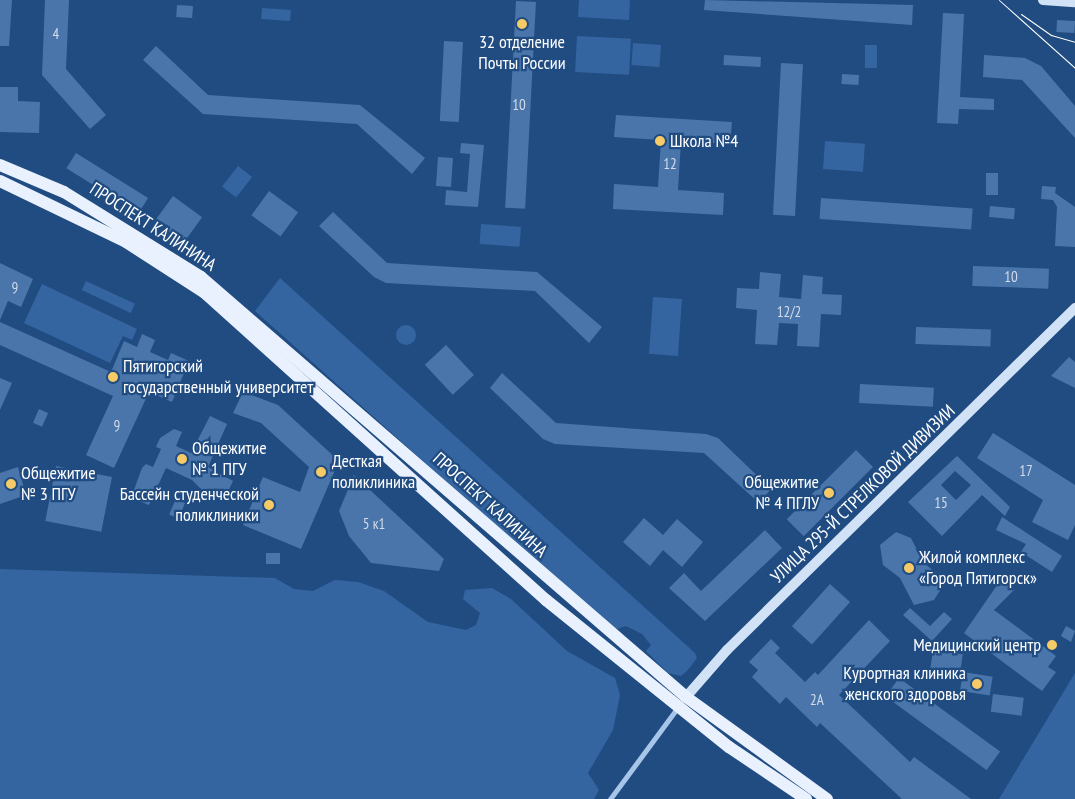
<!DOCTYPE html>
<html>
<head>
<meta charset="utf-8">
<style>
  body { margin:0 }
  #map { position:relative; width:1075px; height:799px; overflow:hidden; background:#204c82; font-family:"PT Sans Narrow",sans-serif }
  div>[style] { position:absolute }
  .green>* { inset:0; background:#3465a0; transform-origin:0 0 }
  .round { border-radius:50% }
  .building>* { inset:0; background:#4975ab; transform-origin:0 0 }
  .street>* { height:5px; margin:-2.5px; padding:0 2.5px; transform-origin:2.5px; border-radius:2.5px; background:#a6c5e9 }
  .secondary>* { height:10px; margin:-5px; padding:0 5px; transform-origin:5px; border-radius:5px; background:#d1e2f7 }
  .primary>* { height:12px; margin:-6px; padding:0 6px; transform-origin:6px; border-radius:6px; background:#e9f1fe }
  .tram>* { height:1px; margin:-0.5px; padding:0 0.5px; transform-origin:0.5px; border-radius:0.5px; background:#fff }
  .dots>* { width:14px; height:14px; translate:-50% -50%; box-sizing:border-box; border:2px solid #204c82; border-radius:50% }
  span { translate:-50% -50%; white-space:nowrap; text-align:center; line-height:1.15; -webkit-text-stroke:4.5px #204c82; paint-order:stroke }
  .number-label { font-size:15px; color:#d2dcea }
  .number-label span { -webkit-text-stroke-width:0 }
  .poi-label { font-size:18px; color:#fff }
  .left { translate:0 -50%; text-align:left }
  .right { translate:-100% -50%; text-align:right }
  .street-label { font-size:18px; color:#fff }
</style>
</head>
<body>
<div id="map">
  <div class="green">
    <div style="clip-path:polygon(579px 0,630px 0,629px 20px,578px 17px)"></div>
    <div style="left:262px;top:8px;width:29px;height:11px;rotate:4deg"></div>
    <div style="left:577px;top:36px;width:54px;height:36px;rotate:3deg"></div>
    <div style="left:633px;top:43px;width:28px;height:22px;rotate:4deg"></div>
    <div style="left:865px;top:45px;width:12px;height:23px"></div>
    <div style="left:825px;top:141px;width:40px;height:28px;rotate:4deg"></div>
    <div style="left:238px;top:166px;width:18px;height:26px;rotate:38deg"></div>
    <div style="left:481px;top:224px;width:40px;height:20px;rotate:4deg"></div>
    <div style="clip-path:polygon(280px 278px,695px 653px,697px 658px,687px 671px,681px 676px,668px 673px,646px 651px,651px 645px,642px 634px,626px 626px,617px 629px,598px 617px,255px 311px)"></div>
    <div style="left:86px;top:281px;width:54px;height:10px;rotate:25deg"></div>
    <div style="clip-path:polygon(42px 284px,137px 329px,132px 340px,123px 336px,110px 363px,24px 323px)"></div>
    <div style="left:653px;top:297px;width:29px;height:57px;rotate:4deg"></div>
    <div class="round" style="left:396px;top:325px;width:20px;height:20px"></div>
    <div style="clip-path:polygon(0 569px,275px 578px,294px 589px,313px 591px,335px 580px,358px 582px,384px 591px,428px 622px,466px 630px,476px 625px,480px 613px,463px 599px,465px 590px,492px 588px,511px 599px,567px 651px,615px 678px,620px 695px,613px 730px,588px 773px,599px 790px,594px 799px,0 799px)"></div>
    <div style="clip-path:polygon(1075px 673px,1075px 799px,999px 799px)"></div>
  </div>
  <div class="building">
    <div style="clip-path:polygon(0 0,12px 0,9px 46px,0 46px)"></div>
    <div style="clip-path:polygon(45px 0,69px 0,66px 69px,106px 115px,90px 129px,42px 75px)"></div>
    <div style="clip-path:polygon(705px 0,913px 5px,912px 25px,704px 10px)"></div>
    <div style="left:516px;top:1px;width:20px;height:207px;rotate:3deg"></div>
    <div style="left:177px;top:5px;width:16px;height:12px;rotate:4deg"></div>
    <div style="clip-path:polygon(943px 13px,964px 14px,960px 97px,994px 99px,994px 110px,959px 109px,958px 124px,937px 123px)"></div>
    <div style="left:1057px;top:20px;width:18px;height:12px;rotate:3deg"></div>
    <div style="left:444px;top:41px;width:19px;height:80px;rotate:3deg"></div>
    <div style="clip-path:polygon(156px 46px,208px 95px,360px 105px,425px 158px,412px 174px,357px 124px,203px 114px,143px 60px)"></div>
    <div style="left:724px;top:55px;width:37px;height:10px;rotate:3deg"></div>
    <div style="clip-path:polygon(984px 55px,1025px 58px,1041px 66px,1075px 106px,1075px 138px,1022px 80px,983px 77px)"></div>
    <div style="left:781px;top:63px;width:22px;height:152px;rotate:3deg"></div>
    <div style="left:842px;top:74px;width:17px;height:10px;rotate:3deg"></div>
    <div style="clip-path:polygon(0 87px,18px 87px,18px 101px,40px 102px,39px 133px,0 132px)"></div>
    <div style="clip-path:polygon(616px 115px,732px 122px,730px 144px,681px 141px,678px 190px,724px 193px,723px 215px,613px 209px,614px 184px,658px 187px,661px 140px,614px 137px)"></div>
    <div style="clip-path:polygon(461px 143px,484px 145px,478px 207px,445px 205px,446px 190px,467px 192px,470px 154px,460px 153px)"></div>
    <div style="left:76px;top:153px;width:85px;height:18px;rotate:32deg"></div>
    <div style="left:438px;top:157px;width:15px;height:29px;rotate:4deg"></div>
    <div style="left:986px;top:173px;width:12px;height:22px"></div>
    <div style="clip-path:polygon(1042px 186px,1056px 187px,1055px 193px,1075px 207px,1075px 247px,1055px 246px,1057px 207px,1053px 200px,1041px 199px)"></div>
    <div style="left:269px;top:191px;width:36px;height:30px;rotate:36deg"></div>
    <div style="left:173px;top:196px;width:36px;height:31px;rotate:36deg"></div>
    <div style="left:821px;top:198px;width:152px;height:21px;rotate:4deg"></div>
    <div style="left:990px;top:206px;width:25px;height:11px;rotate:5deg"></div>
    <div style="clip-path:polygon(333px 212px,387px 263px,537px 272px,602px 327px,589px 343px,535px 291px,386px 283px,374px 277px,319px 226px)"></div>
    <div style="clip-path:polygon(0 263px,33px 279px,21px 307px,8px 301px,0 320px)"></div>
    <div style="left:973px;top:266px;width:76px;height:20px;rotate:2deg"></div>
    <div style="clip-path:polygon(760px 272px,781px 274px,779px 297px,801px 299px,803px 275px,823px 277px,822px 294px,842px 295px,841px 315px,821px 314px,819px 347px,797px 346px,798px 324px,779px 323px,777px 345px,755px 344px,757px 310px,736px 308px,737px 288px,759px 289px)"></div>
    <div style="clip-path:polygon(0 322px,111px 372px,124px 341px,137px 347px,142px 334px,155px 340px,150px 352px,168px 360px,171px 353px,189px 361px,172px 402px,149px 392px,114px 468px,86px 455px,113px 396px,0 345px)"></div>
    <div style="left:916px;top:327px;width:75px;height:17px;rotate:2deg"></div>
    <div style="left:446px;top:345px;width:41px;height:29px;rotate:47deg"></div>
    <div style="clip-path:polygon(1069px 357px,1075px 362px,1075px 388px,1051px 376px)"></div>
    <div style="clip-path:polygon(502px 373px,556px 423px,706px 434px,718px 438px,771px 489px,759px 503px,704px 453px,555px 444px,543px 439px,490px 388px)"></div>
    <div style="clip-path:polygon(0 378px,12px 383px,0 410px)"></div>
    <div style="left:860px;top:384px;width:74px;height:19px;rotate:3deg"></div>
    <div style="clip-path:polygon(243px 392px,278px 405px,339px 461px,301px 549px,243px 525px,263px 477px,300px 492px,309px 467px,261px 423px,233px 413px)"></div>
    <div style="left:39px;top:409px;width:10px;height:15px;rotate:24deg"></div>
    <div style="clip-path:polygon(210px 416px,227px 424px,208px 467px,233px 481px,225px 498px,203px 491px,192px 480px,166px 468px,149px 505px,131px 498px,142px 468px,146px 464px,153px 467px,161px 449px,156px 447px,160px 438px,174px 429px,182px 432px,176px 446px,191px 453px)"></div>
    <div style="clip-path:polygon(993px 433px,1075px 485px,1075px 525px,1068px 540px,1032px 522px,1043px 500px,977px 458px)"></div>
    <div style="left:856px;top:450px;width:24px;height:98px;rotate:45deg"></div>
    <div style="clip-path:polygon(evenodd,957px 456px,1010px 507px,1005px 516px,982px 495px,942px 536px,908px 502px,957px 456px,955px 471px,971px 485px,956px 500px,941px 485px,955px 471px)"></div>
    <div style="left:56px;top:466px;width:57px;height:56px;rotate:11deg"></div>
    <div style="clip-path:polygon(18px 467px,26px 495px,0 504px,0 473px)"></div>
    <div style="clip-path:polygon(354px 475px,444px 559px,439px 571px,371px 563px,349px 536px,339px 511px)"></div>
    <div style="left:176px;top:499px;width:10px;height:17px;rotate:24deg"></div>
    <div style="clip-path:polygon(1002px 517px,1062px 556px,1052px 572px,1021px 552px,1026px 544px,996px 530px)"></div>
    <div style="clip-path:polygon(644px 518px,663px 535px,677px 519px,703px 542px,682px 567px,663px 550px,650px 566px,623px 542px)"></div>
    <div style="clip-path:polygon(765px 530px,782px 548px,705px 621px,669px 588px,684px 573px,701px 591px)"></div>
    <div style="clip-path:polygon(896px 532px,911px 538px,923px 562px,937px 574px,941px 589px,934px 600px,914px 605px,900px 578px,883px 565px,880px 545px)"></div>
    <div style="left:266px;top:553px;width:14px;height:11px"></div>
    <div style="clip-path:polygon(1002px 578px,1014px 590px,994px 610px,1056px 656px,1048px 667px,1056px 672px,1042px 691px,964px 633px)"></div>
    <div style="left:830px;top:584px;width:27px;height:57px;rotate:42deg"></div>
    <div style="clip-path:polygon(910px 608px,930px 626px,944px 612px,952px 619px,932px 641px,903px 615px)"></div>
    <div style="clip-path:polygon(869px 620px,890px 641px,839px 695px,910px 762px,914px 757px,971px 799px,902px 799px,820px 723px,817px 727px,786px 697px,780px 704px,752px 677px,758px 670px,749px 662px,771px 639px,780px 648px,775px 653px,805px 682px,815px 672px,818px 675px)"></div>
    <div style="clip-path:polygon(1066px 626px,1075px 631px,1071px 642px,1061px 636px)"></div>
    <div style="left:933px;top:650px;width:30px;height:19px;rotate:8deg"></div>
    <div style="left:963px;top:672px;width:30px;height:19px;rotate:9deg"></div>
    <div style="left:899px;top:678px;width:125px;height:23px;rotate:36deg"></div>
    <div style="left:993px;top:694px;width:31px;height:18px;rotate:7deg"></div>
  </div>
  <div class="street">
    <div style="left:610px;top:799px;width:114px;rotate:-53.5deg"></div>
  </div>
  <div class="secondary">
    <div style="left:1043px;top:0;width:32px;rotate:4deg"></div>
    <div style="left:686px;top:697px;width:62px;rotate:-48.9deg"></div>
    <div style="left:727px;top:650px;width:488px;rotate:-44.5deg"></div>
  </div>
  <div class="primary">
    <div style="left:0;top:165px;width:69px;rotate:22.9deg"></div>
    <div style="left:64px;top:192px;width:161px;rotate:31.8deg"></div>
    <div style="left:201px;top:277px;width:642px;rotate:40.89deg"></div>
    <div style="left:686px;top:697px;width:174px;rotate:35.9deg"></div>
    <div style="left:0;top:181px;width:140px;rotate:25.8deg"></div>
    <div style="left:126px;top:242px;width:94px;rotate:32.8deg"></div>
    <div style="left:205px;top:293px;width:459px;rotate:42deg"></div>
    <div style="left:546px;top:600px;width:235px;rotate:38.8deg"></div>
    <div style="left:729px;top:747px;width:93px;rotate:34deg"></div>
  </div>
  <div class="tram">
    <div style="left:999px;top:0;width:102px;rotate:41.8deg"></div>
    <div style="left:1021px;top:14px;width:37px;rotate:35deg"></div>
    <div style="left:1051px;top:35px;width:25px;rotate:16deg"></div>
  </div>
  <div class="dots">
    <div style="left:522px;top:24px;background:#f6cb67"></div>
    <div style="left:660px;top:141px;background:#f6cb67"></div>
    <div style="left:113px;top:377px;background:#f6cb67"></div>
    <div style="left:182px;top:459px;background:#f6cb67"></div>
    <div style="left:321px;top:472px;background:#f6cb67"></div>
    <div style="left:11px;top:484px;background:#f6cb67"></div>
    <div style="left:829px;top:493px;background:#f6cb67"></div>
    <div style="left:269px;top:505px;background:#f6cb67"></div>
    <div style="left:909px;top:568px;background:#f6cb67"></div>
    <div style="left:1052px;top:645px;background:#f6cb67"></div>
    <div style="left:977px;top:684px;background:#f6cb67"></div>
  </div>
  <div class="number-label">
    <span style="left:56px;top:34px">4</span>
    <span style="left:519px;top:105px">10</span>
    <span style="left:670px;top:164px">12</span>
    <span style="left:1011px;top:277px">10</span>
    <span style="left:15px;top:288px">9</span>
    <span style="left:789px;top:312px">12/2</span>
    <span style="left:117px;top:426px">9</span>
    <span style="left:1026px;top:471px">17</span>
    <span style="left:941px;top:503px">15</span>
    <span style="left:374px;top:524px">5 к1</span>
    <span style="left:817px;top:700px">2А</span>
  </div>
  <div class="poi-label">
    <span style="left:522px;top:53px">32 отделение<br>Почты России</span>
    <span class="left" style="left:670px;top:141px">Школа №4</span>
    <span class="left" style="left:123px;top:377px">Пятигорский<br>государственный университет</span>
    <span class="left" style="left:192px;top:459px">Общежитие<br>№ 1 ПГУ</span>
    <span class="left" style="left:332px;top:472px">Десткая<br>поликлиника</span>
    <span class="left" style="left:21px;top:484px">Общежитие<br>№ 3 ПГУ</span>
    <span class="right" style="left:819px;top:493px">Общежитие<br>№ 4 ПГЛУ</span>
    <span class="right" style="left:259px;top:505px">Бассейн студенческой<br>поликлиники</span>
    <span class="left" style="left:919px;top:568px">Жилой комплекс<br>«Город Пятигорск»</span>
    <span class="right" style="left:1041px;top:645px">Медицинский центр</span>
    <span class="right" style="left:966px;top:684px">Курортная клиника<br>женского здоровья</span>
  </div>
  <div class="street-label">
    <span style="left:153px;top:227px;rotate:33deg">ПРОСПЕКТ КАЛИНИНА</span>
    <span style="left:863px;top:494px;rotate:-44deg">УЛИЦА 295-Й СТРЕЛКОВОЙ ДИВИЗИИ</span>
    <span style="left:490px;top:505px;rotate:42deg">ПРОСПЕКТ КАЛИНИНА</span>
  </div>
</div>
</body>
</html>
